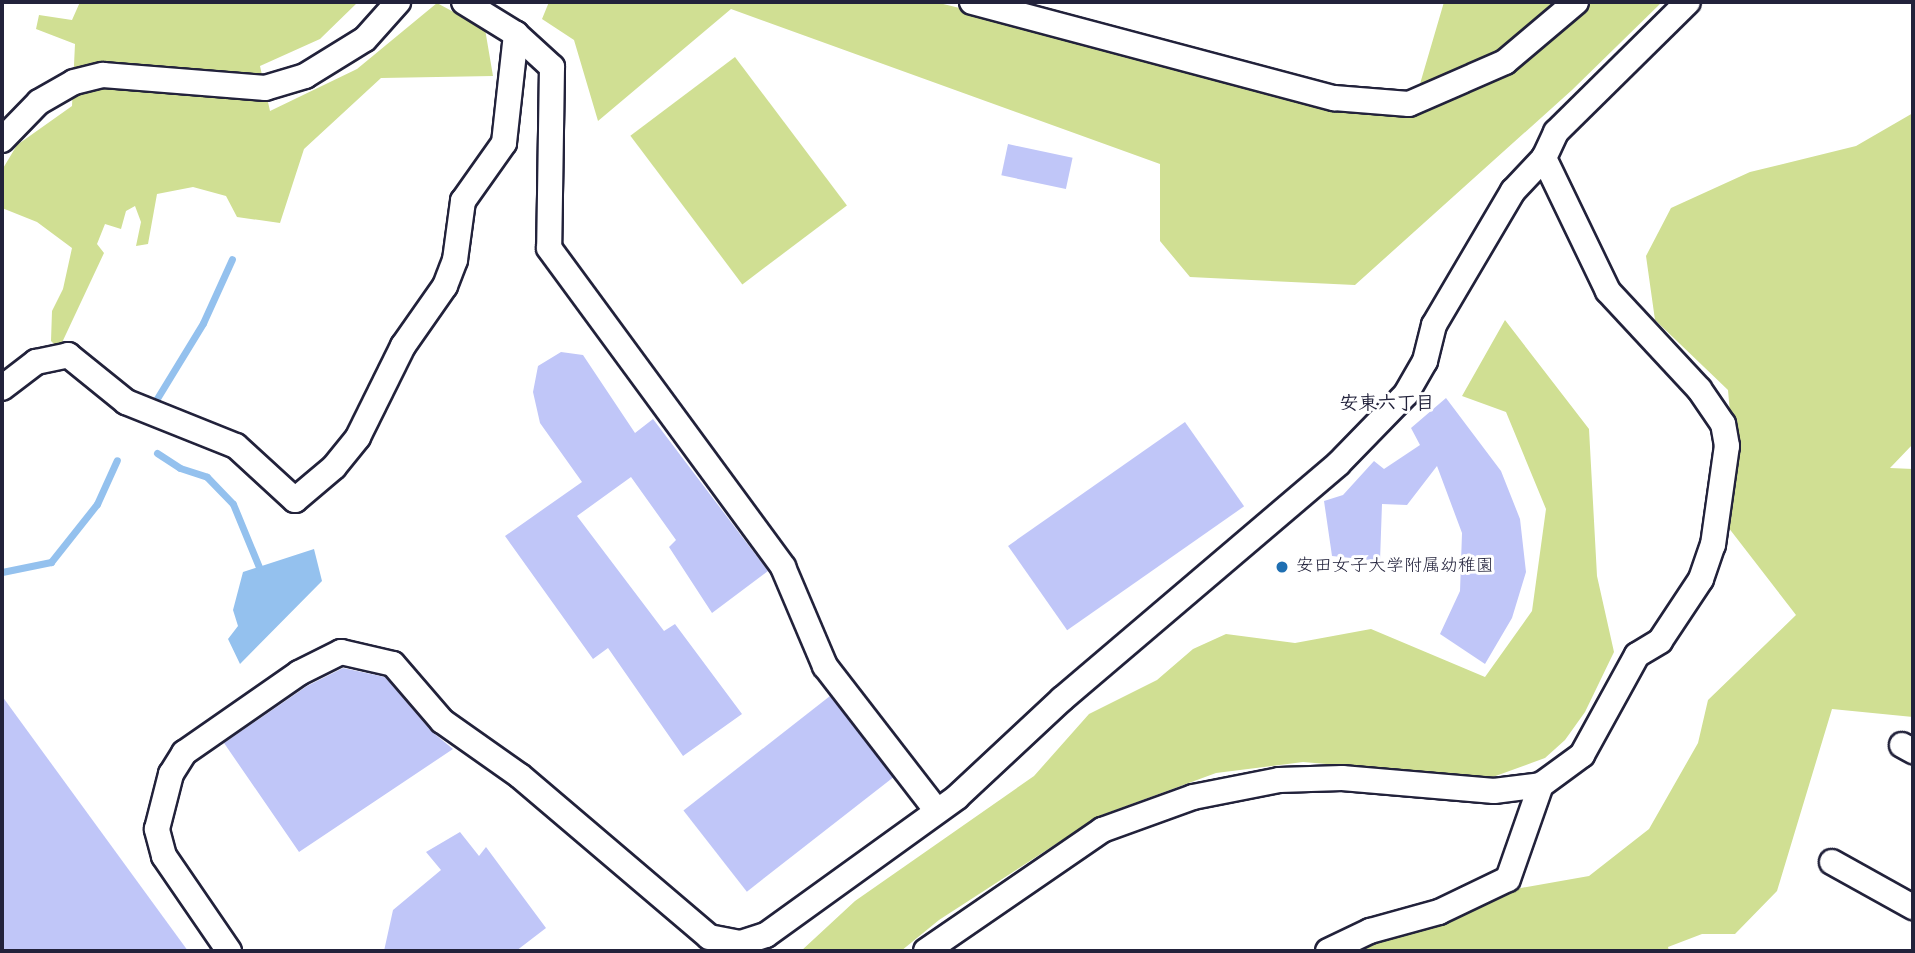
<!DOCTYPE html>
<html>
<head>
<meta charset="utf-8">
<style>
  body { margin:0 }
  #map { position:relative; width:1915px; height:953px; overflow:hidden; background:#fff; font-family:Kalam,"Klee One",sans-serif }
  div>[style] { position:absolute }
  .green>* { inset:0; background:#d0df93; transform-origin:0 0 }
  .water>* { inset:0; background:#94c1ee }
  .stream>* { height:7px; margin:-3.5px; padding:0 3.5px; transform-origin:3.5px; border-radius:3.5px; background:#94c1ee }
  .building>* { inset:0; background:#c0c6f8; transform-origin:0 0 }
  .roads { filter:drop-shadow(2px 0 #22223b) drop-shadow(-2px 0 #22223b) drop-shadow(0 2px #22223b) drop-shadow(0 -2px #22223b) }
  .minor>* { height:24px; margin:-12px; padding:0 12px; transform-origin:12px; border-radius:12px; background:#fff }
  .dots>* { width:19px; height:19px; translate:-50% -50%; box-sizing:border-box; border:4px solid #fff; border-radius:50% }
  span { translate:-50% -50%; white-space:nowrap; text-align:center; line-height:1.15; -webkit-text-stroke:6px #fff; paint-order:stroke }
  .poi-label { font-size:18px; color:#22223b }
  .left { translate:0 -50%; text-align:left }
  .neighbourhood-label { font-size:19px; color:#22223b; font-weight:700 }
  .frame { position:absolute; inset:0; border:4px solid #22223b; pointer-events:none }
</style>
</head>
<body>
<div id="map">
  <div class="green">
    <div style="clip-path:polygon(80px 2px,358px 2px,320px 39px,260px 66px,270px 111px,357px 69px,437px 3px,485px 29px,493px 76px,381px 78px,304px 149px,280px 223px,237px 217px,226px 196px,193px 187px,157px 194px,148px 244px,136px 246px,141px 222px,135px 206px,126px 211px,121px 229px,105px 224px,97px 244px,104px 253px,59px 349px,51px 341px,52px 311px,63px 289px,72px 248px,37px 222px,2px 208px,2px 170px,17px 145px,72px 106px,75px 44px,36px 29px,39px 15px,72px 20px)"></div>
    <div style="clip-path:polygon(549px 2px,935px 2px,1410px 118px,1444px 2px,1662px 2px,1572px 90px,1355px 285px,1190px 277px,1160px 241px,1160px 164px,731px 9px,598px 121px,574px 40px,542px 19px)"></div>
    <div style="left:735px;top:57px;width:186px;height:131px;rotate:53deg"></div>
    <div style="clip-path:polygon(1913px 113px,1913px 444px,1890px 468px,1913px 469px,1913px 717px,1832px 709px,1777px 891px,1735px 934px,1702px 934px,1668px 947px,1669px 951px,1357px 951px,1373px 941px,1521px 888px,1589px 876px,1649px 829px,1698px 743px,1708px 700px,1796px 615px,1728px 527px,1734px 460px,1728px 390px,1655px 320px,1646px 256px,1671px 208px,1750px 172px,1856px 146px)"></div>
    <div style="clip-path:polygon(1505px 320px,1589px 429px,1597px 576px,1614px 652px,1585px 712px,1565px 740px,1545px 758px,1490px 778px,1303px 762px,1216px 773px,1099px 816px,939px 920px,901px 951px,801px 951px,855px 901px,1034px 776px,1089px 714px,1157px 680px,1193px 649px,1226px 634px,1295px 643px,1371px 629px,1485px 677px,1532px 611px,1546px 509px,1506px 412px,1462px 396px)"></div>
  </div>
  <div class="water">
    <div style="clip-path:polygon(314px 549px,322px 581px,240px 664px,228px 639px,238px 626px,233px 610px,243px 572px)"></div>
  </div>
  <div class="stream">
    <div style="left:153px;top:405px;width:96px;rotate:-58.6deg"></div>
    <div style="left:203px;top:323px;width:70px;rotate:-65.6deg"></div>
    <div style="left:157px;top:453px;width:27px;rotate:33deg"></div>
    <div style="left:180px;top:468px;width:28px;rotate:18deg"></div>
    <div style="left:207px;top:477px;width:37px;rotate:46deg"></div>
    <div style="left:233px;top:504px;width:68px;rotate:67.6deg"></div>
    <div style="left:2px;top:572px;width:50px;rotate:-11.5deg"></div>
    <div style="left:51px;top:562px;width:74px;rotate:-51.6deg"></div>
    <div style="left:97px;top:504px;width:48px;rotate:-65.6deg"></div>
  </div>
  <div class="building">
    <div style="left:1008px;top:144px;width:66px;height:32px;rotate:12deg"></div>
    <div style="clip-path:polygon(561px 352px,583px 355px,635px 433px,653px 419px,768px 571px,712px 613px,669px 547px,676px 540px,631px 477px,577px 516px,664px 631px,675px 624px,742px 714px,683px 756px,608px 648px,593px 659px,505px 536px,582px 482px,540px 423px,533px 392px,538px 366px)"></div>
    <div style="clip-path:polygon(1446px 398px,1501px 471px,1520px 519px,1526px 572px,1512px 618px,1485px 664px,1440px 634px,1460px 591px,1462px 533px,1437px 466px,1407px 505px,1382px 504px,1380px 561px,1332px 556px,1324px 501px,1343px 495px,1374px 461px,1384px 469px,1420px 445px,1411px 428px)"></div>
    <div style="left:1185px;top:422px;width:103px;height:216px;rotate:55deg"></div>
    <div style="clip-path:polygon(343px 668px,385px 677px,431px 731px,453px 749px,299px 852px,224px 743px,307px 686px)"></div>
    <div style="clip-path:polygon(2px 696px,188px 951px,2px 951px)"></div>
    <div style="left:830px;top:696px;width:103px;height:186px;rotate:52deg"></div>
    <div style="clip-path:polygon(460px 832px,479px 856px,486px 847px,546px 928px,516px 951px,384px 951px,393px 910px,441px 870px,426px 852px)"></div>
  </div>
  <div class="roads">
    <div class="minor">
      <div style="left:972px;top:2px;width:375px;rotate:14.9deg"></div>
      <div style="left:1334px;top:98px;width:75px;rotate:4.6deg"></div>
      <div style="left:1409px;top:104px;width:105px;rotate:-23.6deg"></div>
      <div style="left:1505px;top:62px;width:93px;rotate:-40.2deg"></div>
      <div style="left:516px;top:34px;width:49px;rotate:42.5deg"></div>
      <div style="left:552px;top:67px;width:181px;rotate:90.9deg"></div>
      <div style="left:549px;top:248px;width:396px;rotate:53.7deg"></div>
      <div style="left:783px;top:567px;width:108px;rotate:67deg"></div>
      <div style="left:825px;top:666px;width:183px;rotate:52.3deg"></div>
      <div style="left:2px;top:140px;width:53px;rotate:-45.8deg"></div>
      <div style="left:39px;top:102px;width:40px;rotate:-29.7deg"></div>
      <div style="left:74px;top:82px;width:30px;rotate:-14deg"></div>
      <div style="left:103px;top:75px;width:163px;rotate:4.6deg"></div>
      <div style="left:265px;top:88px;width:42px;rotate:-16.7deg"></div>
      <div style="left:305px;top:76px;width:70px;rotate:-31.7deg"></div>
      <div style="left:365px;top:39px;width:50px;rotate:-48.3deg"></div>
      <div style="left:2px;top:388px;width:43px;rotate:-37.4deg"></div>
      <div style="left:36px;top:362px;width:33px;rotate:-12deg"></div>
      <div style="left:68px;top:355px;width:75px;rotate:39deg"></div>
      <div style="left:126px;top:402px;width:118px;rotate:21.8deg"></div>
      <div style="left:236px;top:446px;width:80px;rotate:42.5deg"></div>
      <div style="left:295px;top:500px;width:51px;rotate:-40.2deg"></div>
      <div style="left:334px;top:467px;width:38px;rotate:-51deg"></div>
      <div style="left:358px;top:437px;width:102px;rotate:-63.7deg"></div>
      <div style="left:403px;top:346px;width:73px;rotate:-55deg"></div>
      <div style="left:445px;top:286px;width:28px;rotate:-69deg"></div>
      <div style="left:455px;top:260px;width:60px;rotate:-82.3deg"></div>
      <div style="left:463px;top:201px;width:71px;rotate:-54.7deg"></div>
      <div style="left:504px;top:143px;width:110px;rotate:-83.7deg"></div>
      <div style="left:516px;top:34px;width:61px;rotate:-148.4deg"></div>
      <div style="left:1902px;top:745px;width:13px;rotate:29deg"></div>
      <div style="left:1832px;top:862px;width:93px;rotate:29.1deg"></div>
      <div style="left:229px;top:951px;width:115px;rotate:-124.4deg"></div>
      <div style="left:164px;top:856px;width:28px;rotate:-105deg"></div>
      <div style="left:157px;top:829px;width:57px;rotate:-75.7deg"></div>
      <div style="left:171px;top:774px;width:25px;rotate:-58deg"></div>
      <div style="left:184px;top:753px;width:140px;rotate:-34.8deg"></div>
      <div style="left:299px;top:673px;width:47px;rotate:-26.6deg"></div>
      <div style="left:341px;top:652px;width:53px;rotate:13deg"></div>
      <div style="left:393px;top:664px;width:75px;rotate:49.3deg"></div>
      <div style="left:442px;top:721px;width:95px;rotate:35.2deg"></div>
      <div style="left:520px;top:776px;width:248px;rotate:40.4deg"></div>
      <div style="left:709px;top:937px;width:33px;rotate:11deg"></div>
      <div style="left:741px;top:943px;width:26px;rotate:-18deg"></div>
      <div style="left:766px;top:935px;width:236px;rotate:-35.8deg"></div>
      <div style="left:957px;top:797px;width:144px;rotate:-43deg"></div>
      <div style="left:1062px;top:699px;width:362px;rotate:-40.4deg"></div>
      <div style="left:1338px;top:464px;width:98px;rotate:-45.8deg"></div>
      <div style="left:1406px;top:394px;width:38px;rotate:-60deg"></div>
      <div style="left:1425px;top:361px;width:37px;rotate:-76deg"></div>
      <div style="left:1434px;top:325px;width:156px;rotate:-59.5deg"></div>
      <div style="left:1513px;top:191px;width:45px;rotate:-46.8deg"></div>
      <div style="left:926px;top:951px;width:214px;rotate:-34.5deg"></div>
      <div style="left:1102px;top:830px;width:97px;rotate:-19.9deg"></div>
      <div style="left:1193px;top:797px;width:88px;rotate:-11.2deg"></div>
      <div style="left:1279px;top:780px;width:63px;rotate:-1.8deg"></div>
      <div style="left:1342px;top:778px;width:153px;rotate:4.9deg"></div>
      <div style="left:1494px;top:791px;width:47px;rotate:-7.3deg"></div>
      <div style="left:1541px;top:785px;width:51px;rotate:-36.2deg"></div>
      <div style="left:1582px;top:755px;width:114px;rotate:-61.2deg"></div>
      <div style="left:1637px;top:655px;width:27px;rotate:-31deg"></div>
      <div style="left:1660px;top:641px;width:74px;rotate:-56.5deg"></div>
      <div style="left:1701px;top:579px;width:36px;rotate:-71deg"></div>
      <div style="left:1713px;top:545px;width:100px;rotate:-82deg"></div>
      <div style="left:1727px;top:446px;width:22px;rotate:-100deg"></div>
      <div style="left:1723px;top:424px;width:42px;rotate:-124.4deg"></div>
      <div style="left:1699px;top:389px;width:134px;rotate:-132.9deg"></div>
      <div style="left:1608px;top:291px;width:148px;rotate:-115.7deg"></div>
      <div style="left:1544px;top:158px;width:29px;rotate:-65deg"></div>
      <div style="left:1556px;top:132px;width:185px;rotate:-44.6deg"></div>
      <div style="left:1328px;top:951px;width:47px;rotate:-25.5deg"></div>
      <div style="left:1370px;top:931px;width:72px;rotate:-15.4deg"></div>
      <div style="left:1439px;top:912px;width:76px;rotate:-25.6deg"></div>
      <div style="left:1508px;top:879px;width:100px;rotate:-70.7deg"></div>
    </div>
  </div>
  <div class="dots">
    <div style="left:1282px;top:567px;background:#1f6fb2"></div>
  </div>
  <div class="poi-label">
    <span class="left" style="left:1296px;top:567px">安田女子大学附属幼稚園</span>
  </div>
  <div class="neighbourhood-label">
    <span style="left:1387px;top:405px">安東六丁目</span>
  </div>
  <div class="frame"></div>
</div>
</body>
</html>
